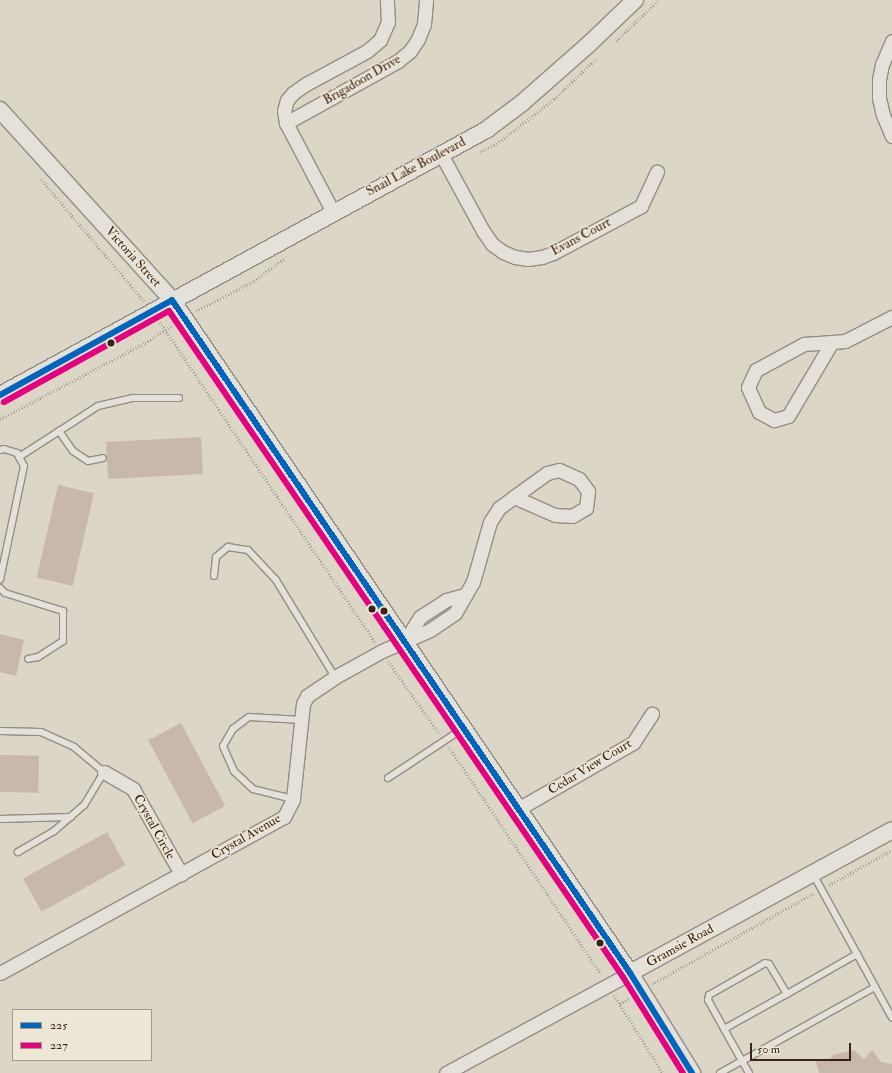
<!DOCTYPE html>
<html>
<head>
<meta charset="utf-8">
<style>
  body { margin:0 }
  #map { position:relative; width:892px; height:1073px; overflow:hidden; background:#dcd6c7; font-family:"IM FELL Double Pica",serif }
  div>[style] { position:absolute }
  .building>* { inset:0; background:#c8b8aa; transform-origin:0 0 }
  .path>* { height:2.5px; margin-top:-1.25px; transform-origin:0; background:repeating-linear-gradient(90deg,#a6a19a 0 1px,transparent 0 3px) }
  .roads { filter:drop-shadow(1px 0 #948d83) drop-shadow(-1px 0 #948d83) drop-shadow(0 1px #948d83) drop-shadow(0 -1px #948d83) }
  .service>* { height:6px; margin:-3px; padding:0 3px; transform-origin:3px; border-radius:3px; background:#e4e1da }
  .minor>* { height:13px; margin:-6.5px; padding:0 6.5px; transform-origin:6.5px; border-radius:6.5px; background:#e4e1da }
  .tertiary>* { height:16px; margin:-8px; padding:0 8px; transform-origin:8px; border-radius:8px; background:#e4e1da }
  .bus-1>* { height:6px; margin:-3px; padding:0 3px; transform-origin:3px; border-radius:3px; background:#0065bd }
  .bus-2>* { height:6px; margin:-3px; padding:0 3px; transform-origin:3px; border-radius:3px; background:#e5007d }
  .dots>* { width:11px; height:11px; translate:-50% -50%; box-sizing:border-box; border:2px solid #ede7d5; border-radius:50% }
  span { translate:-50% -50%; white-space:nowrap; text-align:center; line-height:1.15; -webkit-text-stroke:3px #ede7d5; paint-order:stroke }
  .street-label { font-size:13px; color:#3c2116 }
  .legend { position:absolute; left:12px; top:1009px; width:140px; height:52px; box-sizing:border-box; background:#ede7d5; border:1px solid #a69889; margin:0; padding:5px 7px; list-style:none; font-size:12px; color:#3c2116 }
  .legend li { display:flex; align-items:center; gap:8px; height:20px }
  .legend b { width:20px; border:1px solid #a69889 }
  .scale { position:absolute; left:750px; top:1043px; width:101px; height:18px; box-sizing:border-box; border:2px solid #3c2116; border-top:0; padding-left:5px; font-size:12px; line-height:14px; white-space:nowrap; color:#3c2116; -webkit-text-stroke:3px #ede7d5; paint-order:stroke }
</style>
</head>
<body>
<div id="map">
  <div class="building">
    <div style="left:201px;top:437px;width:37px;height:95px;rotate:87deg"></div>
    <div style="left:58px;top:485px;width:37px;height:95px;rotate:13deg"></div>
    <div style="clip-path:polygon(0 634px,24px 640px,16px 676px,0 672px)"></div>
    <div style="left:181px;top:723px;width:94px;height:37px;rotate:62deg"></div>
    <div style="left:0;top:755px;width:39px;height:37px;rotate:1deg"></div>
    <div style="left:107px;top:832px;width:38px;height:96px;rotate:61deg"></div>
    <div style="clip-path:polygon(854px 1050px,864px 1059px,872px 1050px,881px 1062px,892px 1064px,892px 1073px,819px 1073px,816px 1061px,830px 1059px,833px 1055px)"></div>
  </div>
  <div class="path">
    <div style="left:616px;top:41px;width:59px;rotate:-43.6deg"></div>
    <div style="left:480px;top:152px;width:21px;rotate:-28deg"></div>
    <div style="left:499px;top:142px;width:70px;rotate:-38deg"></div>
    <div style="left:554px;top:99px;width:58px;rotate:-43.6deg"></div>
    <div style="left:41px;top:179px;width:160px;rotate:49.8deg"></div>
    <div style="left:196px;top:311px;width:65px;rotate:-27.3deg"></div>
    <div style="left:254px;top:281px;width:38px;rotate:-37deg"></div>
    <div style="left:160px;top:322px;width:386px;rotate:56.1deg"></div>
    <div style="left:0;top:419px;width:164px;rotate:-27.7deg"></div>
    <div style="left:145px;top:343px;width:33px;rotate:-33deg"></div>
    <div style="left:388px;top:661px;width:88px;rotate:54.7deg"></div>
    <div style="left:449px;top:747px;width:273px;rotate:56.2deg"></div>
    <div style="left:829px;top:885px;width:72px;rotate:-29.1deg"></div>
    <div style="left:652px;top:984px;width:186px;rotate:-29.3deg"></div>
    <div style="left:614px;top:995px;width:92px;rotate:57.9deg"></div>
    <div style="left:620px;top:1004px;width:11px;rotate:-34deg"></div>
  </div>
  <div class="roads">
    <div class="service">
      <div style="left:59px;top:431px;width:24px;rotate:55deg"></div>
      <div style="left:73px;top:451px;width:18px;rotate:34deg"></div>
      <div style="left:88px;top:461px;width:15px;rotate:-11deg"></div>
      <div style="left:0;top:450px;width:4px;rotate:-14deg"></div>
      <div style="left:4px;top:449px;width:14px;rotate:17deg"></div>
      <div style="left:17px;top:453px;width:15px;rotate:62deg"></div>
      <div style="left:24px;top:466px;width:116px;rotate:101.9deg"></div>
      <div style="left:19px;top:457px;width:94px;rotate:-32.8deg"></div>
      <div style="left:98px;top:406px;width:36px;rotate:-13deg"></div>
      <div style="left:133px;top:398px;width:46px"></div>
      <div style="left:214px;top:576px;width:19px;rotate:-84deg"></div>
      <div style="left:216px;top:557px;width:16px;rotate:-40deg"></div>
      <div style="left:228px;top:547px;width:20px;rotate:9deg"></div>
      <div style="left:248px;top:550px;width:41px;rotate:47deg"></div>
      <div style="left:276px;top:580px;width:114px;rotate:58.7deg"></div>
      <div style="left:0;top:588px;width:7px;rotate:45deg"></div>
      <div style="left:5px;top:593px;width:61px;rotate:17.2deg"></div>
      <div style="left:63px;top:611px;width:30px;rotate:90deg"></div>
      <div style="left:63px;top:641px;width:30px;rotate:147deg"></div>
      <div style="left:38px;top:657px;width:10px;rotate:169deg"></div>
      <div style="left:0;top:731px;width:41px;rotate:1.4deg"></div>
      <div style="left:41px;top:732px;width:36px;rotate:24deg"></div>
      <div style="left:74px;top:747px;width:39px;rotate:40deg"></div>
      <div style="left:104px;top:772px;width:39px;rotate:121deg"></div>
      <div style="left:84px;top:805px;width:40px;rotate:139deg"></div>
      <div style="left:54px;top:831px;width:42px;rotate:149.7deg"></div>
      <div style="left:388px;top:778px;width:89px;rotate:-33.5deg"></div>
      <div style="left:293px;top:799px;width:41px;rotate:-166deg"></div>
      <div style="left:253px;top:789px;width:26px;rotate:-137deg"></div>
      <div style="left:234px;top:771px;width:27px;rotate:-114deg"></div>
      <div style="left:223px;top:746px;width:20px;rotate:-60deg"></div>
      <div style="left:233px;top:729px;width:20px;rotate:-37deg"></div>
      <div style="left:249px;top:717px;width:53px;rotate:3.2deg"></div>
      <div style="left:0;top:819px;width:71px;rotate:-1.6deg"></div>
      <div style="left:813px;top:874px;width:129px;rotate:61.2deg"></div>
      <div style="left:875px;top:987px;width:152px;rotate:150.9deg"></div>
      <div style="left:742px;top:1061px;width:70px;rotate:-119.1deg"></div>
      <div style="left:708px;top:1000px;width:5px;rotate:-79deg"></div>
      <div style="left:709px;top:995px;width:64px;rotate:-29.7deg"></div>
      <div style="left:765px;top:963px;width:4px;rotate:14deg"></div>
      <div style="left:769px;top:964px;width:35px;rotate:59deg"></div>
      <div style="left:787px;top:994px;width:81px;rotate:-29.7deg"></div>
      <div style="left:875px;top:987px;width:35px;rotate:61deg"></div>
      <div style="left:724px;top:1029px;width:72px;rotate:-29.1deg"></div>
      <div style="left:720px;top:1073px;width:25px;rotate:-29deg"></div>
      <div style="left:742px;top:1061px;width:14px;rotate:60deg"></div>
    </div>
    <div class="minor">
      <div style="left:892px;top:41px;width:25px;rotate:113deg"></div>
      <div style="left:882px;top:64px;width:16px;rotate:101deg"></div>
      <div style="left:879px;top:80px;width:18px;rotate:90deg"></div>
      <div style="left:879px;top:98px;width:17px;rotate:77deg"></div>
      <div style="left:883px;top:115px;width:23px;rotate:67deg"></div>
      <div style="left:286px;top:123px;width:128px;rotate:-29deg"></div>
      <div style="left:398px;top:61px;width:16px;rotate:-40deg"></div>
      <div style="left:410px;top:51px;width:14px;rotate:-56deg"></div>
      <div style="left:418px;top:39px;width:16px;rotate:-68deg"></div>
      <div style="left:424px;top:24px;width:24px;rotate:-85deg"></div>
      <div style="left:441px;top:154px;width:88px;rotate:61.4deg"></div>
      <div style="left:483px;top:231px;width:16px;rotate:55deg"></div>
      <div style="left:492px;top:244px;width:14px;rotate:36deg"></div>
      <div style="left:503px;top:252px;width:13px;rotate:23deg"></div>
      <div style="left:515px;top:257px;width:13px;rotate:9deg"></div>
      <div style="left:528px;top:259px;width:14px;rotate:-8deg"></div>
      <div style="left:542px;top:257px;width:12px;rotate:-20deg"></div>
      <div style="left:553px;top:253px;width:100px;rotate:-28.1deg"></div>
      <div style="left:641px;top:206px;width:38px;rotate:-65deg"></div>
      <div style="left:333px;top:212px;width:101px;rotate:-117.8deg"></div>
      <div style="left:286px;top:123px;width:12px;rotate:-99deg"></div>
      <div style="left:284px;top:111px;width:11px;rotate:-75deg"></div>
      <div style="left:287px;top:100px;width:9px;rotate:-49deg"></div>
      <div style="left:293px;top:93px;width:16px;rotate:-35deg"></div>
      <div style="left:306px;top:84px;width:69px;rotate:-28.4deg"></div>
      <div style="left:367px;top:51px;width:17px;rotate:-40deg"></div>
      <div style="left:380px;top:40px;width:20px;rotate:-66deg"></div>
      <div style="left:388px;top:22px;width:22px;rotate:-93deg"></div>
      <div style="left:832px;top:342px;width:86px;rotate:120.7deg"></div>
      <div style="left:788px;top:416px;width:15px;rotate:164deg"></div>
      <div style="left:774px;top:420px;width:17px;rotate:-152deg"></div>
      <div style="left:759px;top:412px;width:27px;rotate:-114deg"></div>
      <div style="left:748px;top:387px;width:19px;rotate:-65deg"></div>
      <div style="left:756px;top:370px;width:55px;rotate:-28.4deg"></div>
      <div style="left:804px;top:344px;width:28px;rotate:-4deg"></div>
      <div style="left:832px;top:342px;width:13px;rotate:-4deg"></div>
      <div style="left:845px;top:341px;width:53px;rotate:-27.1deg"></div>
      <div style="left:405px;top:641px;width:28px;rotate:-58deg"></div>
      <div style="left:420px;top:617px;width:31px;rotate:-33deg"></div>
      <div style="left:446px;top:600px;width:20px;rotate:-15deg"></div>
      <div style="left:104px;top:772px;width:34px;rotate:30deg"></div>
      <div style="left:133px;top:789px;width:98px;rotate:60.5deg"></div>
      <div style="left:518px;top:809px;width:133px;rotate:-29.9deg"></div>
      <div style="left:633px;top:743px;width:35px;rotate:-57deg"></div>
      <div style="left:0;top:973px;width:324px;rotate:-28.8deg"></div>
      <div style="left:284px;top:817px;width:20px;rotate:-63deg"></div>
      <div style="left:293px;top:799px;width:96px;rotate:-84deg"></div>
      <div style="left:303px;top:704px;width:9px;rotate:-63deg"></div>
      <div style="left:307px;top:696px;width:34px;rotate:-34deg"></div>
      <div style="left:335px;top:677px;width:54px;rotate:-29deg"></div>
      <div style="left:382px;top:651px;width:52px;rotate:-23.6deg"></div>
      <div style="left:430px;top:630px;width:30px;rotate:-34deg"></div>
      <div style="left:455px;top:613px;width:36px;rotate:-60deg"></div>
      <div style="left:473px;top:582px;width:62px;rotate:-74.2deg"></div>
      <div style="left:490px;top:522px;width:17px;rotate:-57deg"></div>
      <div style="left:499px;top:508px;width:19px;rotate:-36deg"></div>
      <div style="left:514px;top:497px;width:45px;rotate:23.7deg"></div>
      <div style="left:555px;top:515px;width:17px;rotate:3deg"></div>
      <div style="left:572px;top:516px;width:16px;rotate:-30deg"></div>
      <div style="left:586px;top:508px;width:17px;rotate:-83deg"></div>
      <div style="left:588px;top:491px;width:15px;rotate:-127deg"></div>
      <div style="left:579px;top:479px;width:22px;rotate:-156deg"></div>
      <div style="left:559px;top:470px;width:12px;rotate:166deg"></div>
      <div style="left:547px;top:473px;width:41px;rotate:144deg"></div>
      <div style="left:446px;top:1073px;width:209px;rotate:-28.5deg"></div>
    </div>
    <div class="tertiary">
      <div style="left:0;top:110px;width:256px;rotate:47.8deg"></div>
      <div style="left:172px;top:300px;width:814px;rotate:55.76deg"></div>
      <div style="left:630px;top:973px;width:118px;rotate:58.2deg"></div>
      <div style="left:0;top:395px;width:554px;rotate:-28.6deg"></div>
      <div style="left:486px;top:130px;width:45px;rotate:-36.9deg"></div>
      <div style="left:522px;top:103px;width:89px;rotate:-41.4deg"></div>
      <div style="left:589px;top:44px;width:64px;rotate:-43.7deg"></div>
      <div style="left:630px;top:973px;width:298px;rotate:-28.6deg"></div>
    </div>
  </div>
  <div class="bus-1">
    <div style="left:172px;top:300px;width:814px;rotate:55.76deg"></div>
    <div style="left:630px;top:973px;width:118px;rotate:58.2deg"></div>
    <div style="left:0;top:395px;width:196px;rotate:-28.9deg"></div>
  </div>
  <div class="bus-2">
    <div style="left:4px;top:402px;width:188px;rotate:-28.9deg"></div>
    <div style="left:169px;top:311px;width:806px;rotate:55.72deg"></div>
    <div style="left:623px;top:977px;width:113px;rotate:58deg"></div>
  </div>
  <div class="dots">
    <div style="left:111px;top:343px;background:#3c2116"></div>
    <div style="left:372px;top:609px;background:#3c2116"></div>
    <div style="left:384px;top:611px;background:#3c2116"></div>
    <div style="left:600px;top:943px;background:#3c2116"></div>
  </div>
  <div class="street-label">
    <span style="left:362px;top:80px;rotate:-30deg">Brigadoon Drive</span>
    <span style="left:416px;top:167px;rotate:-28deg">Snail Lake Boulevard</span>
    <span style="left:581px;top:237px;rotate:-28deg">Evans Court</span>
    <span style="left:133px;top:257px;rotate:48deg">Victoria Street</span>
    <span style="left:590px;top:767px;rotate:-31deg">Cedar View Court</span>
    <span style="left:154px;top:827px;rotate:61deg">Crystal Circle</span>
    <span style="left:246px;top:837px;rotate:-30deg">Crystal Avenue</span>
    <span style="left:680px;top:946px;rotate:-29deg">Gramsie Road</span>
  </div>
  <ul class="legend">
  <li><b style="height:5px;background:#0065bd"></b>225</li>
  <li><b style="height:5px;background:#e5007d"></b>227</li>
  </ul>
  <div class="scale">50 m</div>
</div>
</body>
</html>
